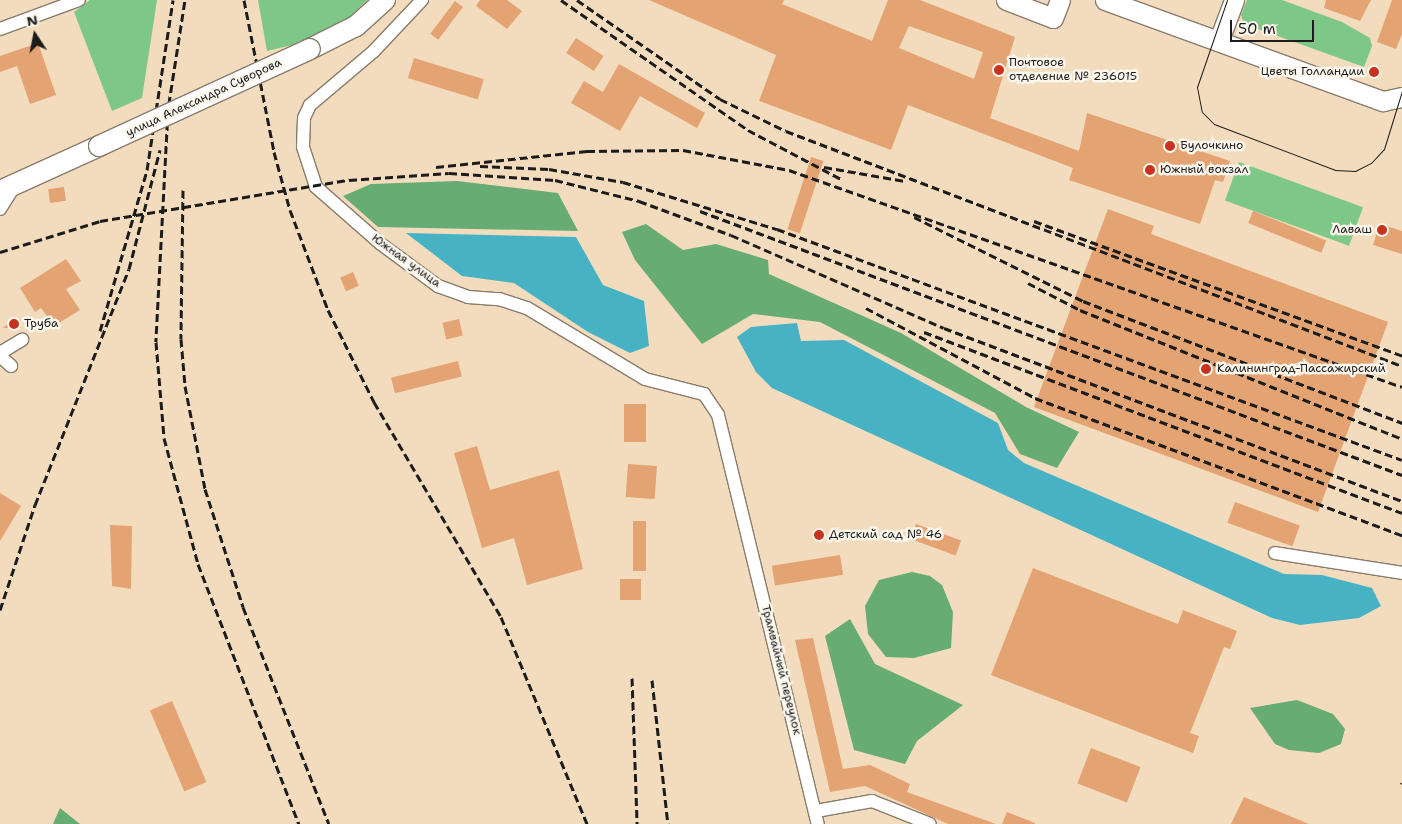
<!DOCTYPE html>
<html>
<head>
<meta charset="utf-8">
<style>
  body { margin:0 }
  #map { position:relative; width:1402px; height:824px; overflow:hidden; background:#f3dcbd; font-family:"Shantell Sans",sans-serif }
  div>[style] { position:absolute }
  .green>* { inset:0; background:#7dc886; transform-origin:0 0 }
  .forest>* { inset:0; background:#66ac73 }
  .water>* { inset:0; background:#46b2c4 }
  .building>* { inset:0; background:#e3a372; transform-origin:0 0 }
  .roads { filter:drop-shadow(1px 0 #887c6c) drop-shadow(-1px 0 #887c6c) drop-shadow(0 1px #887c6c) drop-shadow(0 -1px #887c6c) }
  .street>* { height:12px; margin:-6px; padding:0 6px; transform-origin:6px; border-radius:6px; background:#fff }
  .secondary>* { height:19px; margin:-9.5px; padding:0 9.5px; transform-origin:9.5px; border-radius:9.5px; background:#fff }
  .primary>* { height:20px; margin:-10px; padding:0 10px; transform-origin:10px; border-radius:10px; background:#fff }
  .tram>* { height:1px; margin:-0.5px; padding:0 0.5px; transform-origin:0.5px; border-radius:0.5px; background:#1c1c1c }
  .rail>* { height:3px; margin-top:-1.5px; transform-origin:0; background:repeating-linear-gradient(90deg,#1c1c1c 0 8px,transparent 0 12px) }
  .bridges { filter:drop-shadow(1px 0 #887c6c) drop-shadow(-1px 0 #887c6c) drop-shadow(0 1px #887c6c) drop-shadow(0 -1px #887c6c) }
  .primary-bridge>* { height:20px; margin:-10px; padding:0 10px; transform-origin:10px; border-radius:10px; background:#fff }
  .dots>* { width:14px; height:14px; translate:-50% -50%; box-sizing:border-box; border:2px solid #fbf7ec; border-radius:50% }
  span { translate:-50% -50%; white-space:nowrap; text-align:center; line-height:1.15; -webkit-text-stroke:5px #fbf7ec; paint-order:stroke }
  .poi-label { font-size:12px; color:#1c1c1c }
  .left { translate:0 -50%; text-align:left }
  .right { translate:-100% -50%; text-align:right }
  .street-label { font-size:12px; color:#1c1c1c }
  .north { position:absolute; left:10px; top:10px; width:50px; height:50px; -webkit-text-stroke:4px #fbf7ec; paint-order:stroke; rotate:349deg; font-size:14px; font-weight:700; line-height:20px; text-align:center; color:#1c1c1c }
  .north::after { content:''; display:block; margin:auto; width:18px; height:22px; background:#1c1c1c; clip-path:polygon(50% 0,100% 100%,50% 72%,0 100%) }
  .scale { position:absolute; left:1230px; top:20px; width:84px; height:22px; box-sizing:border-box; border:2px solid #1c1c1c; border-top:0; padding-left:6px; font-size:15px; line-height:18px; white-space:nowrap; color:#1c1c1c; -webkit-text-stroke:4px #fbf7ec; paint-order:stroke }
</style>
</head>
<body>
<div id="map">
  <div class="green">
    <div style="clip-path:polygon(90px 0,157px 0,142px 98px,112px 111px,74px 12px)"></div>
    <div style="clip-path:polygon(258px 0,367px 0,346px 21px,309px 41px,267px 51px)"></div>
    <div style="clip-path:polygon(1247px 0,1282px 0,1342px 22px,1370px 38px,1372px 46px,1364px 67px,1244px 24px,1241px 15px)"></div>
    <div style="left:1239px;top:162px;width:132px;height:41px;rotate:20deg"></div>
  </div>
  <div class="forest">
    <div style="clip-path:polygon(457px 181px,558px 193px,578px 231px,378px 227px,343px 196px,371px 184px)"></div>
    <div style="clip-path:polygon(646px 224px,683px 250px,716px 244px,768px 260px,769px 274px,901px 333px,1026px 407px,1079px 432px,1057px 468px,1020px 454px,995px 413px,820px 322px,753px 314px,702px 344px,635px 260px,622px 232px)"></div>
    <div style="clip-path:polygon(912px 572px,930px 576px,942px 585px,953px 612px,951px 648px,914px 658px,886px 657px,868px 634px,865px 606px,879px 580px)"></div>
    <div style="clip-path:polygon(850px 619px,875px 664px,963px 705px,917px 741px,905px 764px,854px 750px,825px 636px)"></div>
    <div style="clip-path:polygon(1297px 700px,1333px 714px,1345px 729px,1341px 744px,1319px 753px,1289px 750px,1275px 744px,1250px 708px)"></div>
    <div style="clip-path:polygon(60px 808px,80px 824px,53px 824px)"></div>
  </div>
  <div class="water">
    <div style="clip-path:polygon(406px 233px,576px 237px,603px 285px,644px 301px,649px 346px,630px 353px,588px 332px,514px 283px,462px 276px)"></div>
    <div style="clip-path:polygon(797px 323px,801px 341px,844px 340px,998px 423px,1008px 450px,1024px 463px,1284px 574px,1322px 575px,1372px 588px,1381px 606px,1359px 618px,1300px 625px,1272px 618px,772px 388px,756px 372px,737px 337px,751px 327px)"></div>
  </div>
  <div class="building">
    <div style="clip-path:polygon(480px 0,507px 0,522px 11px,507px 29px,476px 6px)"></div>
    <div style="clip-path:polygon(evenodd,649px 0,784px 0,782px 4px,872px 41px,888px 0,920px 0,1015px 37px,990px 118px,1079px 151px,1087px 113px,1230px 161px,1223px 182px,1215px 180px,1200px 224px,1069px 180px,1073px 168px,908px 105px,891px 150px,759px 101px,776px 55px,649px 0,909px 26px,983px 52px,974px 79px,899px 48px,909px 26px)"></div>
    <div style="clip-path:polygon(1326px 0,1371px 0,1360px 21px,1324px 8px)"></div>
    <div style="clip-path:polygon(1392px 0,1402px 0,1402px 34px,1396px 49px,1377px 42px)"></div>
    <div style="left:455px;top:1px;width:10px;height:41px;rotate:37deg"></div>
    <div style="left:576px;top:38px;width:33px;height:18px;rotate:33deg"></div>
    <div style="clip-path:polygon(38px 43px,56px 95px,30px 104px,17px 66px,0 72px,0 56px)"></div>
    <div style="left:414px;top:58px;width:73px;height:21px;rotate:17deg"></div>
    <div style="clip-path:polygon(619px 64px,705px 113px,697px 128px,640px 96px,620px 131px,571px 103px,584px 81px,603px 92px)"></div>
    <div style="left:811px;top:157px;width:13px;height:76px;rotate:18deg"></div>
    <div style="left:64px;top:187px;width:14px;height:16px;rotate:82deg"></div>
    <div style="clip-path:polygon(1108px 209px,1154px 226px,1151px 234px,1388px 322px,1318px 512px,1034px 407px)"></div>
    <div style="left:1253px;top:211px;width:79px;height:13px;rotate:22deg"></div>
    <div style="clip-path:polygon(1380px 224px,1402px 231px,1402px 254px,1373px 245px)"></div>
    <div style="clip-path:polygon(66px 259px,81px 281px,66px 289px,80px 310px,54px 326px,41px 308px,35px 312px,20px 288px)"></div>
    <div style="left:353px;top:272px;width:15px;height:14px;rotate:67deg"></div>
    <div style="clip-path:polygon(14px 319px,21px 328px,3px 328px,12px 320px)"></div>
    <div style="left:459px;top:319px;width:17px;height:17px;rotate:77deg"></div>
    <div style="left:458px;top:361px;width:16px;height:69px;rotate:76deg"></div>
    <div style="left:624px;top:404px;width:22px;height:38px"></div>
    <div style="clip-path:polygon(477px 446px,490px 490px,559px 470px,583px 569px,527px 585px,514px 538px,482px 548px,454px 453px)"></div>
    <div style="left:628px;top:464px;width:29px;height:33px;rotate:4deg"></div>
    <div style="clip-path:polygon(0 493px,21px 506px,0 541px)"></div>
    <div style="left:1235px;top:502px;width:69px;height:22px;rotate:20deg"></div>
    <div style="left:633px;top:521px;width:13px;height:50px"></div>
    <div style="left:916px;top:524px;width:48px;height:16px;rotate:20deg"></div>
    <div style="clip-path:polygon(110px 525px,132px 526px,131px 589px,112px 586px)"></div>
    <div style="left:840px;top:555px;width:20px;height:69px;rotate:81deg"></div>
    <div style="clip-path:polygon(1033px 568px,1178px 624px,1183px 610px,1237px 631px,1230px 649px,1224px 647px,1190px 733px,1199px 736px,1193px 753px,991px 675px)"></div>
    <div style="left:620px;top:579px;width:21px;height:21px"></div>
    <div style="clip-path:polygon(813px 638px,843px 769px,870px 765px,910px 784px,907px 792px,996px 824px,948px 824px,865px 786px,830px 792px,795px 640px)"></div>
    <div style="left:172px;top:701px;width:88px;height:24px;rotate:67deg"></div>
    <div style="left:1091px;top:748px;width:53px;height:38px;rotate:21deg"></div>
    <div style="clip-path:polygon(1244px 797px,1309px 824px,1231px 824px)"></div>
    <div style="clip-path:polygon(1007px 812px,1035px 823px,1035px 824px,1002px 824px)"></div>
  </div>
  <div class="roads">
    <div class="street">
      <div style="left:422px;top:0;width:70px;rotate:133.3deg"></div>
      <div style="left:374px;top:51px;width:84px;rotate:139.8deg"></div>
      <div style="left:310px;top:105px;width:14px;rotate:115deg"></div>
      <div style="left:304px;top:118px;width:29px;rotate:92deg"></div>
      <div style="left:303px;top:147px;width:42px;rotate:72deg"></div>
      <div style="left:316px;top:187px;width:86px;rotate:41.2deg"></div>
      <div style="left:381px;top:244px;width:71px;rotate:36.4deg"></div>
      <div style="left:438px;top:286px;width:32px;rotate:20deg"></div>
      <div style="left:468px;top:297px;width:31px;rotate:4deg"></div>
      <div style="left:499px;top:299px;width:29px;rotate:18deg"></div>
      <div style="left:527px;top:308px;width:138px;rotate:31deg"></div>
      <div style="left:645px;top:379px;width:61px;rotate:14.3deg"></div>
      <div style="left:704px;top:394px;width:25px;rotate:56deg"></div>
      <div style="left:718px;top:415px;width:421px;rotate:76.3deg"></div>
      <div style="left:0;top:29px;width:84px;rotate:-20.2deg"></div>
      <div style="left:0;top:209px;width:28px;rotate:-58deg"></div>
      <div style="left:0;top:353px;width:26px;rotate:-31deg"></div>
      <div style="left:0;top:356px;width:15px;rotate:42deg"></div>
      <div style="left:1275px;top:553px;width:129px;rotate:8.9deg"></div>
      <div style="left:816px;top:811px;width:57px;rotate:-10.1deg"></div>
      <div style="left:872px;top:801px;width:62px;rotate:21.6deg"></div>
    </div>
    <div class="secondary">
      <div style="left:1006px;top:0;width:50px;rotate:21deg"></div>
      <div style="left:1053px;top:18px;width:19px;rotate:-69deg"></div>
      <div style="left:1105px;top:0;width:296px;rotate:20deg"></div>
      <div style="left:1383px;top:101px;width:19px;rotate:-12deg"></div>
      <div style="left:1219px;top:40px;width:43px;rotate:-69.4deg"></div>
    </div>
    <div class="primary">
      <div style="left:310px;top:49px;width:51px;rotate:-26.6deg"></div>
      <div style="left:356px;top:26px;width:39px;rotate:-42deg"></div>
      <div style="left:0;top:191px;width:109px;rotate:-24.4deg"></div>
    </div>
  </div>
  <div class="tram">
    <div style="left:1227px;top:0;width:92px;rotate:109deg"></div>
    <div style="left:1197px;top:87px;width:25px;rotate:79deg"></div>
    <div style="left:1202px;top:112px;width:17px;rotate:45deg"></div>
    <div style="left:1214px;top:124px;width:129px;rotate:20.8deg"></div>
    <div style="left:1335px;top:170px;width:20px;rotate:3deg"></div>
    <div style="left:1355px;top:171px;width:18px;rotate:-27deg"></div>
    <div style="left:1371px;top:163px;width:19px;rotate:-47deg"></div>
    <div style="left:1384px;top:149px;width:61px;rotate:-72.8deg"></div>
    <div style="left:1400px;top:783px;width:2px;rotate:27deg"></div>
  </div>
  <div class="rail">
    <div style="left:244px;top:0;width:155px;rotate:78.8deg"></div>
    <div style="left:274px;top:152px;width:60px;rotate:74.6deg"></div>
    <div style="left:290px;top:210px;width:107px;rotate:69.2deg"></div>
    <div style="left:328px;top:310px;width:103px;rotate:63.4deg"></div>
    <div style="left:374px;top:402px;width:250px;rotate:59.4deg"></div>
    <div style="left:501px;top:617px;width:224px;rotate:67.4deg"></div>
    <div style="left:561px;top:0;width:228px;rotate:34.8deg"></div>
    <div style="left:748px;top:130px;width:107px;rotate:27.8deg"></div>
    <div style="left:577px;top:0;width:174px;rotate:34.7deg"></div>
    <div style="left:720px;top:99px;width:73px;rotate:25.9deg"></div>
    <div style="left:786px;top:131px;width:659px;rotate:20.88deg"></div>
    <div style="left:168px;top:110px;width:232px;rotate:93deg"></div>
    <div style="left:156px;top:342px;width:96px;rotate:85.2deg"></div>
    <div style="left:164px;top:438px;width:131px;rotate:74.9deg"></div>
    <div style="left:198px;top:564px;width:279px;rotate:68.8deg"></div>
    <div style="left:167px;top:116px;width:117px;rotate:-81.2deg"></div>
    <div style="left:480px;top:166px;width:69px;rotate:2.5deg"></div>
    <div style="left:549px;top:169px;width:75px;rotate:10deg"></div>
    <div style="left:623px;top:182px;width:161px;rotate:17deg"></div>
    <div style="left:777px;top:229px;width:666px;rotate:20.28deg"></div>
    <div style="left:436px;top:167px;width:152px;rotate:-6deg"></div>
    <div style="left:587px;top:151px;width:96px;rotate:-0.6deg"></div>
    <div style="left:683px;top:150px;width:108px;rotate:10.7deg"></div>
    <div style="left:789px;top:170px;width:650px;rotate:19.49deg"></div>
    <div style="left:824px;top:167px;width:82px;rotate:9.8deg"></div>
    <div style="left:183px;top:190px;width:149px;rotate:90.8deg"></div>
    <div style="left:181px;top:339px;width:47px;rotate:85.1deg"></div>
    <div style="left:185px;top:386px;width:105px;rotate:79deg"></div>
    <div style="left:205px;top:489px;width:124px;rotate:72.1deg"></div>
    <div style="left:243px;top:607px;width:233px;rotate:68.4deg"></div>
    <div style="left:700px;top:211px;width:750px;rotate:20.61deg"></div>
    <div style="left:914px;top:217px;width:189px;rotate:26.4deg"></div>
    <div style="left:1083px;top:301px;width:342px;rotate:20.9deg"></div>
    <div style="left:1034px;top:221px;width:392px;rotate:20.1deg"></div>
    <div style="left:0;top:252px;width:105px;rotate:-17.2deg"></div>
    <div style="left:100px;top:221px;width:252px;rotate:-9.4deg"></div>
    <div style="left:349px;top:180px;width:100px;rotate:-4deg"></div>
    <div style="left:449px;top:173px;width:106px;rotate:3.8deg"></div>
    <div style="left:555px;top:180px;width:87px;rotate:14deg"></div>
    <div style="left:639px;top:201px;width:98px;rotate:20.3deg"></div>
    <div style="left:731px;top:235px;width:232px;rotate:23.6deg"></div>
    <div style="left:944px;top:328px;width:490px;rotate:20.7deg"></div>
    <div style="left:1028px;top:283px;width:59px;rotate:27.4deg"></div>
    <div style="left:1080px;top:310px;width:347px;rotate:21.8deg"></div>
    <div style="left:866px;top:308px;width:191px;rotate:28deg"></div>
    <div style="left:1035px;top:398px;width:392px;rotate:20.5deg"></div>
    <div style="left:100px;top:331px;width:168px;rotate:-73.7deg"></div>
    <div style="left:147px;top:170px;width:172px;rotate:-81.3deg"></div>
    <div style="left:924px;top:332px;width:511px;rotate:20.74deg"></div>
    <div style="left:0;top:610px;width:111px;rotate:-71.6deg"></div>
    <div style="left:35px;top:505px;width:254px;rotate:-68.3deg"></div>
    <div style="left:129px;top:269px;width:123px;rotate:-75.4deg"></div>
    <div style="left:632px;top:678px;width:146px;rotate:88deg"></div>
    <div style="left:652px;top:680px;width:145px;rotate:83.7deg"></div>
  </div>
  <div class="bridges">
    <div class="primary-bridge">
      <div style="left:99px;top:146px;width:232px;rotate:-24.7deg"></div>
    </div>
  </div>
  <div class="dots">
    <div style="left:999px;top:70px;background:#c8321e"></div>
    <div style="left:1374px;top:72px;background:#c8321e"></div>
    <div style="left:1170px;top:146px;background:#c8321e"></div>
    <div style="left:1150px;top:170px;background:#c8321e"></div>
    <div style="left:1382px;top:230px;background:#c8321e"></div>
    <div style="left:14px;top:324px;background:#c8321e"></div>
    <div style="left:1206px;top:369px;background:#c8321e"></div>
    <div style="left:819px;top:535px;background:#c8321e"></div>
  </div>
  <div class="poi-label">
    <span class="left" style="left:1009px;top:70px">Почтовое<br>отделение № 236015</span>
    <span class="right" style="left:1364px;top:72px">Цветы Голландии</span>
    <span class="left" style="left:1180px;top:146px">Булочкино</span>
    <span class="left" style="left:1160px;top:170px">Южный вокзал</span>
    <span class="right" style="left:1372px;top:230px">Лаваш</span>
    <span class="left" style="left:24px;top:324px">Труба</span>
    <span class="left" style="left:1217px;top:369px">Калининград-Пассажирский</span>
    <span class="left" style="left:829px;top:535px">Детский сад № 46</span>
  </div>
  <div class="street-label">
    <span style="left:204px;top:98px;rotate:-25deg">улица Александра Суворова</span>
    <span style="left:406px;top:261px;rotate:36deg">Южная улица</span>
    <span style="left:781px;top:670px;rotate:76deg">Трамвайный переулок</span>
  </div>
  <div class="north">N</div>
  <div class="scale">50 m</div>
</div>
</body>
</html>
